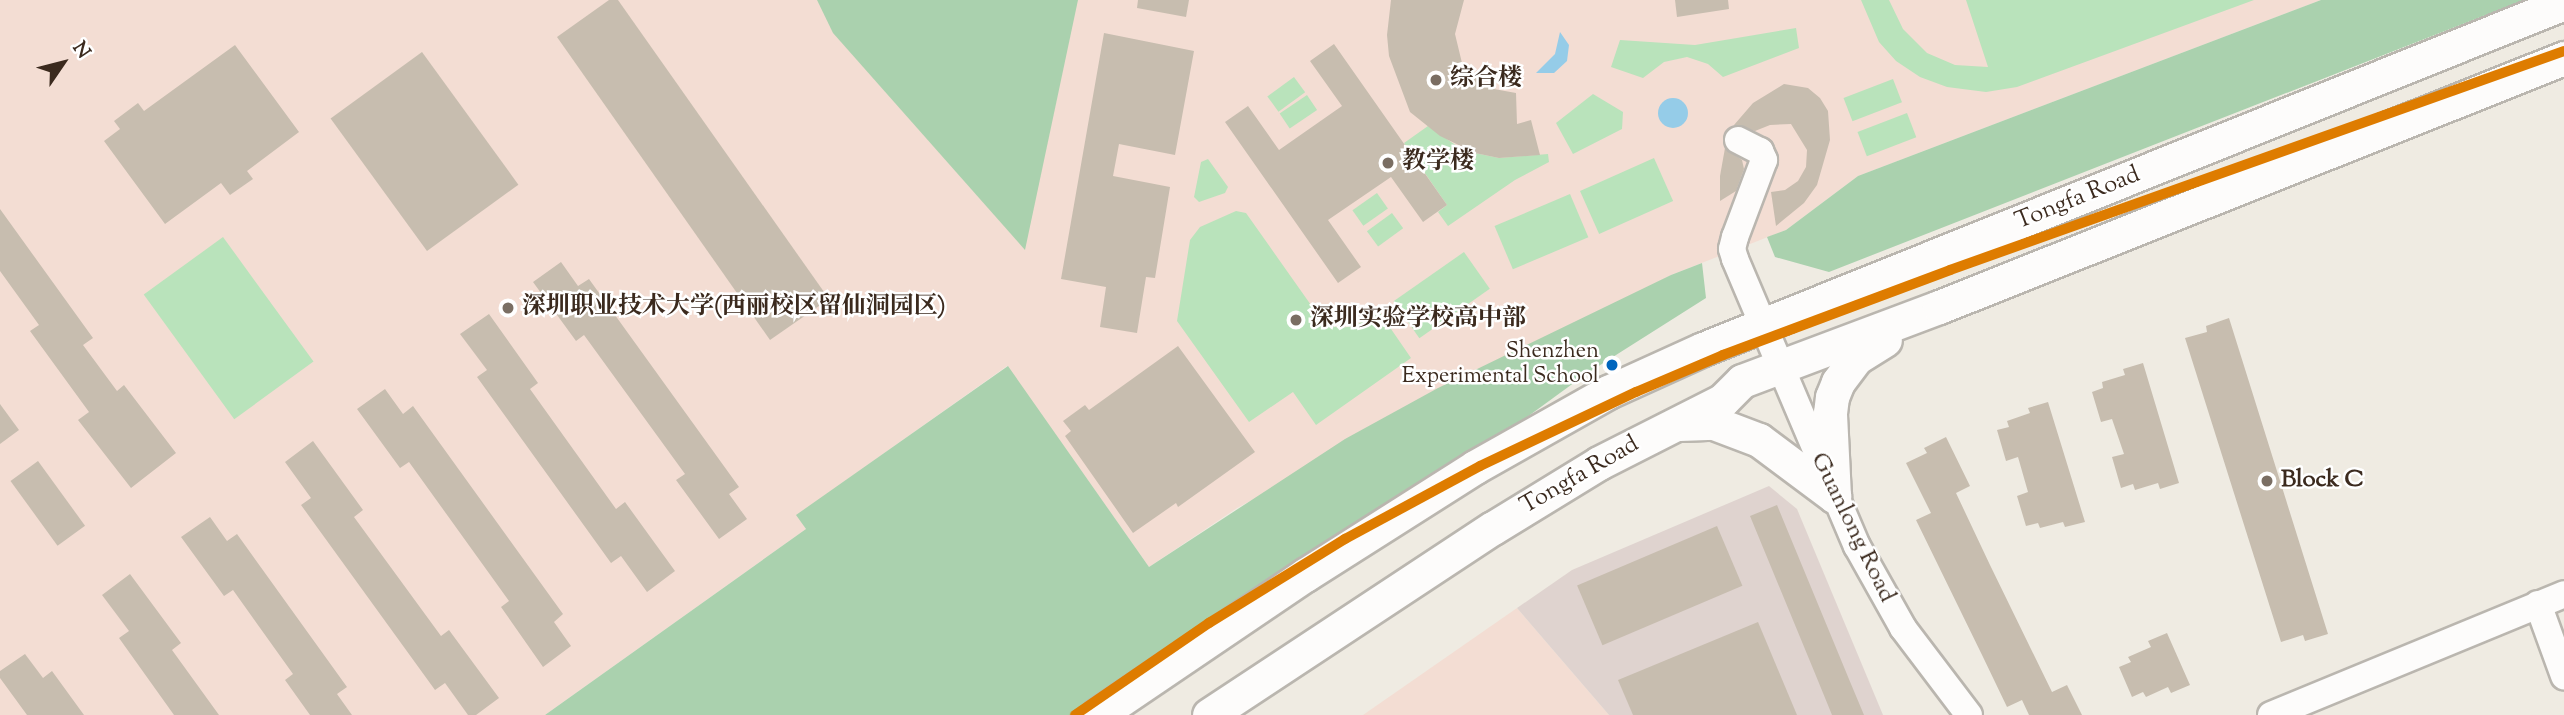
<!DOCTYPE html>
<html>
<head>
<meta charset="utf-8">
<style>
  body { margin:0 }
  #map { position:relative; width:2564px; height:715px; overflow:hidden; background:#efebe2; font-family:"Sorts Mill Goudy","Noto Serif SC",serif }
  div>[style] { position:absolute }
  .built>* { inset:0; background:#f3ddd3 }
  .industrial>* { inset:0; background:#dfd3cf }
  .green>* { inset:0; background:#b9e3bb; transform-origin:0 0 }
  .forest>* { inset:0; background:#aad1ae }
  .water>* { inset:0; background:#95cce8 }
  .round { border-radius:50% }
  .building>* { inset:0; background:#c7bdaf; transform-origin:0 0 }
  .roads { filter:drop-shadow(2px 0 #bab6af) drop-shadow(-2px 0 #bab6af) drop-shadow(0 2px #bab6af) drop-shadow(0 -2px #bab6af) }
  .minor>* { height:26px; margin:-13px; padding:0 13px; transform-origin:13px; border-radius:13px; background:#fdfcfb }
  .major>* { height:33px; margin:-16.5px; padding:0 16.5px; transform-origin:16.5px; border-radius:16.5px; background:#fdfcfb }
  .metro-1>* { height:10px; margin:-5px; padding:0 5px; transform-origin:5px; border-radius:5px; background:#de7c00 }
  .dots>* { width:19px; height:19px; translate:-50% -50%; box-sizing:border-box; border:4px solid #fff; border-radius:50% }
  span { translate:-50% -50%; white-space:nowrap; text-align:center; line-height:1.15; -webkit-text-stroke:5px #fff; paint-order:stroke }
  .bus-label { font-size:22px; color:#3b2a1e }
  .right { translate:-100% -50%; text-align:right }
  .poi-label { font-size:24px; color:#3b2a1e; font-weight:700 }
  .left { translate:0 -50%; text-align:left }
  .street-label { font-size:24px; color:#3b2a1e }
  .north { position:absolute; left:28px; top:28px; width:70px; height:70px; -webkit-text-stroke:5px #fff; paint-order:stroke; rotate:55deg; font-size:19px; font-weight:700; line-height:28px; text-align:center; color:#3b2a1e }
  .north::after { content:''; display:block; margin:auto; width:24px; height:32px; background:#3b2a1e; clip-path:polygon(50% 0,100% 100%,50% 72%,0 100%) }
</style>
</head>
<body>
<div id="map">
  <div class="built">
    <div style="clip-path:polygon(0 0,2321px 0,1858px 176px,1786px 230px,1671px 275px,1237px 508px,1149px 567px,1007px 366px,797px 515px,806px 529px,545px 715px,0 715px)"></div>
    <div style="clip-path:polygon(1517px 608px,1609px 715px,1363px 715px)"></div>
  </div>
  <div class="industrial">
    <div style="clip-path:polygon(1769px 486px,1797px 509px,1883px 715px,1609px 715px,1517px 608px,1572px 570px)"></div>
  </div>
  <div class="green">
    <div style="clip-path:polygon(1861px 0,1889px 0,1903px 29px,1927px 53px,1955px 65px,1988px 67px,1966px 0,2254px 0,2017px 87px,1986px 92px,1947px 87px,1920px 77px,1896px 61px,1879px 42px)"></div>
    <div style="clip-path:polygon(1796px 28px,1799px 48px,1723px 77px,1708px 64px,1687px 57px,1664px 62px,1643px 78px,1611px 67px,1620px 40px,1695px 45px)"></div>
    <div style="left:1294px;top:77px;width:19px;height:33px;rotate:54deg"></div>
    <div style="left:1893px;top:79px;width:25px;height:53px;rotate:69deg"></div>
    <div style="clip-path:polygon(1593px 94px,1623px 112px,1622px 129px,1573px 154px,1556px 123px)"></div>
    <div style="left:1307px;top:95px;width:18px;height:33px;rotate:56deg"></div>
    <div style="left:1907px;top:113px;width:26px;height:53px;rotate:69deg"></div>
    <div style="clip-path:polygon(1428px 126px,1457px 146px,1475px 153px,1499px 158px,1548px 154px,1549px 162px,1515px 180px,1448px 226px,1438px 212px,1447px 205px,1404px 143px)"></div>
    <div style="left:1654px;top:158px;width:47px;height:81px;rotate:66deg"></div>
    <div style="clip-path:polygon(1208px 159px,1228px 187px,1225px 193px,1199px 202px,1194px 197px,1201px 162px)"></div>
    <div style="left:1377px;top:193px;width:19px;height:30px;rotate:55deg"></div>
    <div style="left:1570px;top:194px;width:47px;height:82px;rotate:67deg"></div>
    <div style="clip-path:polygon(1236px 211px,1246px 213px,1318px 315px,1329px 325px,1340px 328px,1354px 326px,1380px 313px,1411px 358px,1316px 425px,1293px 392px,1249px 422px,1177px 321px,1190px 240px,1200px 227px)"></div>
    <div style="left:1392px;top:213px;width:19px;height:31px;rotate:54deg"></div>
    <div style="left:223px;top:237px;width:154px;height:98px;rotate:54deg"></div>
    <div style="left:1464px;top:252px;width:45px;height:86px;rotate:55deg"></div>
  </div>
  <div class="forest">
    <div style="clip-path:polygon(817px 0,1078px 0,1025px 250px,833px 33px)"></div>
    <div style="clip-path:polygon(2321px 0,2524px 0,1829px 272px,1775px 257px,1767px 237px,1786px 230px,1858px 176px)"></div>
    <div style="clip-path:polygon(1702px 263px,1706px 298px,1586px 374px,1505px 433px,1206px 623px,1076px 715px,545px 715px,806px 529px,796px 515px,1008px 366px,1149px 567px,1345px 439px,1438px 388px,1671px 275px)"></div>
  </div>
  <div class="water">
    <div style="clip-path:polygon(1560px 32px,1569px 45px,1567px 61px,1554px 73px,1536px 73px,1555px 54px)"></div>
    <div class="round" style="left:1658px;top:98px;width:30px;height:30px"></div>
  </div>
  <div class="building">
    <div style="clip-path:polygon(609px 0,618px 0,829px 299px,770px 340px,557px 37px)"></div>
    <div style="clip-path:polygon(1138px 0,1189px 0,1186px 17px,1137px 8px)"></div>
    <div style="clip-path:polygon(1391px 0,1464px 0,1455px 34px,1462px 63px,1480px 83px,1494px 89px,1516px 93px,1517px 124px,1531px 120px,1540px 155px,1499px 158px,1475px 153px,1440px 136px,1410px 112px,1389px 56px,1387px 35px)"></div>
    <div style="clip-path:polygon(1675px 0,1728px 0,1729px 9px,1677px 17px)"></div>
    <div style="clip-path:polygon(1104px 33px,1194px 51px,1175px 155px,1119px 144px,1113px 176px,1170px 187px,1155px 278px,1146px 277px,1137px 333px,1100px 327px,1106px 287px,1061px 279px)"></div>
    <div style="clip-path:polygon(1334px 44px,1447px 205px,1423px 222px,1391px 177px,1328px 220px,1361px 267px,1338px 283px,1225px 122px,1248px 106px,1279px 150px,1342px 106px,1310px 61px)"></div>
    <div style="clip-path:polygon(235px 45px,299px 132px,247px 171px,253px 179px,230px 195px,221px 183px,165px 224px,104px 141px,120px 129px,114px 121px,138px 103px,144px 111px)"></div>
    <div style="left:422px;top:52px;width:164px;height:113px;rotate:54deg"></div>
    <div style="clip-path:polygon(1784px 84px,1808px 88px,1820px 98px,1828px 111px,1830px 140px,1817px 185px,1804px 203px,1776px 226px,1771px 192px,1785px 190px,1798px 181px,1806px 167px,1807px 150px,1791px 124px,1770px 125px,1755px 131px,1734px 125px,1753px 103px)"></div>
    <div style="clip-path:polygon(1725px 148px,1742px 160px,1744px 169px,1736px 191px,1720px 201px,1720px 176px)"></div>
    <div style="clip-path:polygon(0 209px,93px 338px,83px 345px,117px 391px,124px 385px,176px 453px,131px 488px,78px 420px,89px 412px,30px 331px,39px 325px,0 271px)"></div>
    <div style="clip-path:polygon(561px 262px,578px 286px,589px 279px,739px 487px,729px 494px,747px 519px,719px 539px,676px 480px,685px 474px,584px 335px,576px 341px,533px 282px)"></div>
    <div style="clip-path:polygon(489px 314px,538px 383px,530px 389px,616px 509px,625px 502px,675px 571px,647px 592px,621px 556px,611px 563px,477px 377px,487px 370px,460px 334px)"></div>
    <div style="clip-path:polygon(2229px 318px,2328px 634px,2305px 641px,2303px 635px,2281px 642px,2185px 338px,2207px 332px,2206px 326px)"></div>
    <div style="clip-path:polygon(1178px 346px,1255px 452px,1178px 507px,1176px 503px,1133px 533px,1065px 436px,1071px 431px,1063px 421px,1085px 405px,1089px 410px)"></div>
    <div style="clip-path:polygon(2143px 363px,2179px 483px,2160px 489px,2158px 483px,2135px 490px,2133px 484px,2121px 488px,2112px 457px,2124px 454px,2112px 419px,2101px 422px,2092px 392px,2103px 388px,2102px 382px,2125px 375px,2123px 369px)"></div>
    <div style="clip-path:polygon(385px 389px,403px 414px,413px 406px,563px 614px,554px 622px,571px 646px,543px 667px,501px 607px,509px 601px,409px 462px,400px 468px,357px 409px)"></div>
    <div style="clip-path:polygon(2048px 402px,2085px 522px,2065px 527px,2063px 522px,2040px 528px,2038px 523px,2026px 526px,2017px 496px,2028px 492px,2018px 457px,2006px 461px,1997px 430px,2009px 427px,2007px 421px,2030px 413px,2028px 408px)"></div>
    <div style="clip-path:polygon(0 404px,19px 430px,0 444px)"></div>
    <div style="clip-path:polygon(1946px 437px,1970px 486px,1956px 493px,1990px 565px,2052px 692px,2067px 685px,2082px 715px,2029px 715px,2022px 700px,2007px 707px,1983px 657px,1916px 520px,1931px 513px,1906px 463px,1927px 453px,1924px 448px)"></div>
    <div style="clip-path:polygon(313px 441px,363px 510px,354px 517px,441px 636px,449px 630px,499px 698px,476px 715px,468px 715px,445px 683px,435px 690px,301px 505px,311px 498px,285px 462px)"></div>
    <div style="left:38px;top:461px;width:80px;height:34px;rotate:54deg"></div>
    <div style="clip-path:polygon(1777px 505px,1851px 684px,1864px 715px,1832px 715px,1814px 671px,1750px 516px)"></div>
    <div style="clip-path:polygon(210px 517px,227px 541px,237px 534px,347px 687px,337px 694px,352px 715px,310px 715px,285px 680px,293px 674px,233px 590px,224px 596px,181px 537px)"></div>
    <div style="left:1717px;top:526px;width:65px;height:152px;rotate:67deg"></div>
    <div style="clip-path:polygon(130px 574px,181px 643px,172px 650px,219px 715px,174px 715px,119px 638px,129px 631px,102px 595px)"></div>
    <div style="clip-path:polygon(1758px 622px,1797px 715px,1633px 715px,1618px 680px)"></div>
    <div style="clip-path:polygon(2167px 633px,2190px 685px,2171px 693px,2168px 687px,2146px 697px,2143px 692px,2132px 697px,2119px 667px,2131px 662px,2128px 657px,2151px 647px,2148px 641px)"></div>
    <div style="clip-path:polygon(25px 654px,43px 678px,52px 671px,84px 715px,27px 715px,0 678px,0 671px)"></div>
  </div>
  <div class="roads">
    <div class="minor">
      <div style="left:1738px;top:140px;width:25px;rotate:27deg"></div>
      <div style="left:1760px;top:151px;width:10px;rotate:66deg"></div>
      <div style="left:1764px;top:160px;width:82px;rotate:110.6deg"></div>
      <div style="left:1735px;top:237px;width:12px;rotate:104deg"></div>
      <div style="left:1732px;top:249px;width:10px;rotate:73deg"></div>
      <div style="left:1735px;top:259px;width:312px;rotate:67deg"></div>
      <div style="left:1857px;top:546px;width:94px;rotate:60.7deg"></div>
      <div style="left:1903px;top:628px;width:109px;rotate:52.8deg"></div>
      <div style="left:2538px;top:604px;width:77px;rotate:70.1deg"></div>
      <div style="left:2271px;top:715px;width:317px;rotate:-22.4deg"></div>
    </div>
    <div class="major">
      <div style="left:1679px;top:424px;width:35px;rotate:-2deg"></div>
      <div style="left:1714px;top:423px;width:48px;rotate:20.7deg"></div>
      <div style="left:1759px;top:440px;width:94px;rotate:36.7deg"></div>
      <div style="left:1834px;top:496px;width:83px;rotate:-92.8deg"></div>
      <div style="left:1830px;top:413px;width:16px;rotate:-83deg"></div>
      <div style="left:1832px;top:397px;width:16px;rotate:-68deg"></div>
      <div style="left:1838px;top:382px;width:30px;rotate:-53deg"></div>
      <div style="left:1856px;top:358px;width:34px;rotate:-32deg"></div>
      <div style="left:1098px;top:715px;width:250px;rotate:-34.1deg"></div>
      <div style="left:1305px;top:575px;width:201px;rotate:-32.4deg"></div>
      <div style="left:1475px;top:467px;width:153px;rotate:-29.4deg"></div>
      <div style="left:1608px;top:392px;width:104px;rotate:-24.4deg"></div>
      <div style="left:1703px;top:349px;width:928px;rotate:-21.89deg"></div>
      <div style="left:1209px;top:715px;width:340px;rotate:-33.4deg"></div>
      <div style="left:1493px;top:528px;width:124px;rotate:-31.5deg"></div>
      <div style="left:1599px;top:463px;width:139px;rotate:-26.9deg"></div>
      <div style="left:1723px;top:400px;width:27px;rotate:-45deg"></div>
      <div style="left:1742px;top:381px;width:210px;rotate:-20.6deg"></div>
      <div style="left:1939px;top:307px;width:673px;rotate:-21.72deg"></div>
    </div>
  </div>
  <div class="metro-1">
    <div style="left:1075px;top:715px;width:163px;rotate:-34.5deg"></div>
    <div style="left:1209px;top:623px;width:160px;rotate:-31.7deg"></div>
    <div style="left:1345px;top:539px;width:153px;rotate:-28.4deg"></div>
    <div style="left:1480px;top:466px;width:173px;rotate:-25.4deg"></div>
    <div style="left:1636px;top:392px;width:95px;rotate:-23deg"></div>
    <div style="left:1723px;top:355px;width:242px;rotate:-20.5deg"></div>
    <div style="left:1950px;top:270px;width:652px;rotate:-19.63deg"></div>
  </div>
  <div class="dots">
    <div style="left:1436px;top:80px;background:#7a6e63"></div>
    <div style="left:1388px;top:163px;background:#7a6e63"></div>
    <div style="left:508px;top:308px;background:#7a6e63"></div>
    <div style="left:1296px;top:320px;background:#7a6e63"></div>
    <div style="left:1612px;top:365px;background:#0065bd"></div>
    <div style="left:2267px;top:481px;background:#7a6e63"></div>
  </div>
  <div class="bus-label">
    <span class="right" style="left:1599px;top:365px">Shenzhen<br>Experimental School</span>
  </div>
  <div class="poi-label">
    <span class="left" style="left:1450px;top:80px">综合楼</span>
    <span class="left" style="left:1402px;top:163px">教学楼</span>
    <span class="left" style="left:522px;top:308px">深圳职业技术大学(西丽校区留仙洞园区)</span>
    <span class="left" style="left:1310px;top:320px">深圳实验学校高中部</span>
    <span class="left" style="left:2281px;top:481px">Block C</span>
  </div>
  <div class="street-label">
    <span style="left:2078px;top:199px;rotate:-22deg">Tongfa Road</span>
    <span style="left:1580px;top:476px;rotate:-30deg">Tongfa Road</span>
    <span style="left:1852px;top:528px;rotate:64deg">Guanlong Road</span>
  </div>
  <div class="north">N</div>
</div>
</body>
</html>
